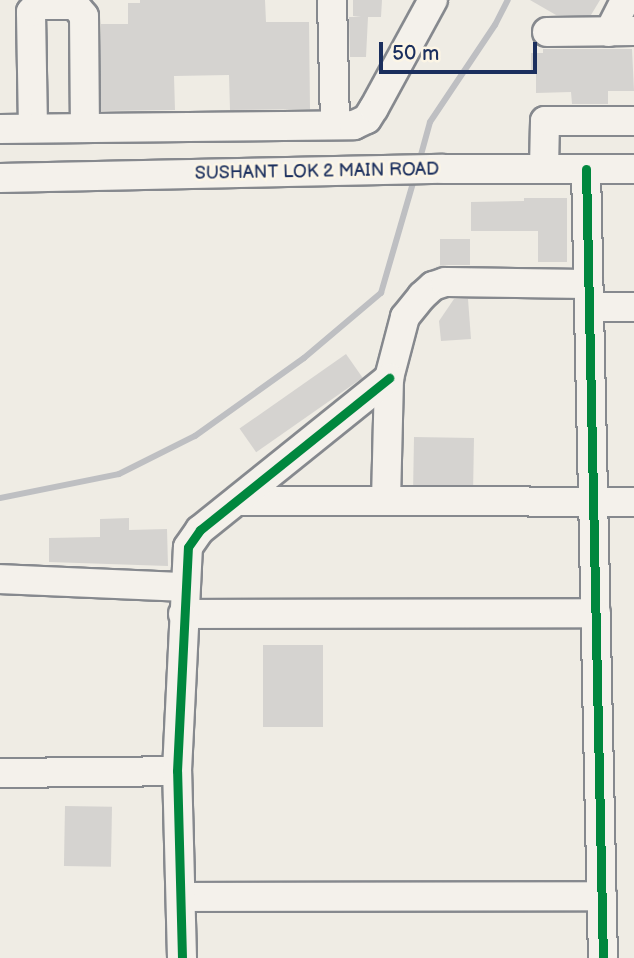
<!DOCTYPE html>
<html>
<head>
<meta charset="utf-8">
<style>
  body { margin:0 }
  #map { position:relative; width:634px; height:958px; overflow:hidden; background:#efece4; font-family:"Balsamiq Sans",sans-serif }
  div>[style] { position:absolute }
  .stream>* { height:6px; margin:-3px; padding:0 3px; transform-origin:3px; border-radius:3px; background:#bebfc2 }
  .building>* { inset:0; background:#d5d3d0; transform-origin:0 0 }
  .roads { filter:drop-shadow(2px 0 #86898e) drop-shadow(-2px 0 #86898e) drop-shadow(0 2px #86898e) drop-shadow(0 -2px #86898e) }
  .minor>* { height:28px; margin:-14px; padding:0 14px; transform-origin:14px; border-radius:14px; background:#f4f1eb }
  .cycleway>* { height:9px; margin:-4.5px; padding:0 4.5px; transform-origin:4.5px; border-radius:4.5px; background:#00873e }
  span { translate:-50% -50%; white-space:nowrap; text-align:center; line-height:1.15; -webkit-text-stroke:5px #fcf5e5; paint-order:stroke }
  .street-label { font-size:18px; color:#1b2f5e }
  .scale { position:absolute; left:379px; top:42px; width:158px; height:32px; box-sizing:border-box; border:4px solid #1b2f5e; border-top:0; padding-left:9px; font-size:21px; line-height:24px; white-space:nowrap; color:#1b2f5e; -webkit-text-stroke:5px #fcf5e5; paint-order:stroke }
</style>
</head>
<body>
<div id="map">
  <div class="stream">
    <div style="left:419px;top:162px;width:41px;rotate:-74.6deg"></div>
    <div style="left:430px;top:122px;width:117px;rotate:-56.2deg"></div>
    <div style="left:495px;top:25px;width:28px;rotate:-63deg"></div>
    <div style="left:0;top:498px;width:121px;rotate:-11.4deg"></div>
    <div style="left:119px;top:474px;width:85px;rotate:-26.6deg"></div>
    <div style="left:195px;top:436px;width:134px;rotate:-35.6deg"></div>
    <div style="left:304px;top:358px;width:101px;rotate:-40.2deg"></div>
    <div style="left:381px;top:293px;width:122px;rotate:-73.8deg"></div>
  </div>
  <div class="building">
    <div style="clip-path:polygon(140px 0,265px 0,266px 22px,309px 22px,310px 109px,230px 110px,229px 75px,174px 76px,175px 110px,101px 111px,101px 24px,128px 24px,128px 3px,140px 3px)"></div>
    <div style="clip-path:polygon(353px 0,382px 0,381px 17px,368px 17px,366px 57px,350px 57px,349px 17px,361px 17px,353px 16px)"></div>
    <div style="clip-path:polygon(530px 0,600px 0,591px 15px,556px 15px)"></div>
    <div style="clip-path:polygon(543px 49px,632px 49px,634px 91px,608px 91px,608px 104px,572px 104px,571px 92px,536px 93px,536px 73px,531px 73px,531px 53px,543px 53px)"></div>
    <div style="clip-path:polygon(524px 198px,567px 198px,567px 262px,538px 262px,538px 231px,471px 231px,471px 202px,524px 201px)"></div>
    <div style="left:440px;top:239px;width:30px;height:26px"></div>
    <div style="clip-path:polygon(454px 299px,468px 299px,471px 339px,441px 341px,439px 321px)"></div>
    <div style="left:346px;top:354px;width:29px;height:130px;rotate:55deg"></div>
    <div style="left:414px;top:437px;width:60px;height:48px;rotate:1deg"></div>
    <div style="clip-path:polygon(129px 518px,129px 530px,167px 529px,168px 566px,49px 562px,49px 538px,100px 537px,100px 519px)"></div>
    <div style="left:263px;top:645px;width:60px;height:82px"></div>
    <div style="left:65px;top:806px;width:47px;height:60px;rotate:1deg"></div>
  </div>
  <div class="roads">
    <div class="minor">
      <div style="left:57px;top:0;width:5px;rotate:90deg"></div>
      <div style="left:57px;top:5px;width:18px"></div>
      <div style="left:75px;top:5px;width:14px;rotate:51deg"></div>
      <div style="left:84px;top:16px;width:112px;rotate:89.5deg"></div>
      <div style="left:332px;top:0;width:125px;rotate:88.6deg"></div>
      <div style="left:547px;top:32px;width:87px;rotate:-0.7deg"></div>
      <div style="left:609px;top:32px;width:36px;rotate:-63deg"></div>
      <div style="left:33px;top:128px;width:116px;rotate:-91deg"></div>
      <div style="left:31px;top:12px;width:9px;rotate:-49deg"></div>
      <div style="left:37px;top:5px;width:20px"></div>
      <div style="left:0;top:129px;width:354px;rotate:-0.6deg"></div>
      <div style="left:354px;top:125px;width:14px;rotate:-25deg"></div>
      <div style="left:367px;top:119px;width:13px;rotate:-58deg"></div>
      <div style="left:374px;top:108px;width:123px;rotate:-61.4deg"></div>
      <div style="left:544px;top:169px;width:48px;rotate:-88.8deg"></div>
      <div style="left:545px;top:121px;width:89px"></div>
      <div style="left:586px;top:169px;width:789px;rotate:88.77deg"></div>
      <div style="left:0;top:178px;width:443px;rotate:-1.2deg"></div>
      <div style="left:443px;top:169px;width:191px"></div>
      <div style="left:589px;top:307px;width:45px"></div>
      <div style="left:238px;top:501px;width:396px;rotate:0.1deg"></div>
      <div style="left:386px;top:501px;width:123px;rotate:-88.6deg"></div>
      <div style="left:389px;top:378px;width:63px;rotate:-75.3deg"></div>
      <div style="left:405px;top:317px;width:27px;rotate:-51deg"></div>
      <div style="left:422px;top:296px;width:15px;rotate:-42deg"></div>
      <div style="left:433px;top:286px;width:13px;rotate:-18deg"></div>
      <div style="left:445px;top:282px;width:143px;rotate:0.8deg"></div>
      <div style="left:0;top:579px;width:184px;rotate:2.5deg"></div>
      <div style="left:183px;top:614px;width:413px;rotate:-0.1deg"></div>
      <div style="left:0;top:773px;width:177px;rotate:-0.6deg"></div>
      <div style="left:182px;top:897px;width:420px;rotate:-0.1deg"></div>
      <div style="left:182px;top:958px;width:187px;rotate:-91.5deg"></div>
      <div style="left:177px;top:771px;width:224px;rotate:-87.2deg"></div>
      <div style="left:188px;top:547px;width:21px;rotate:-55deg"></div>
      <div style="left:200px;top:530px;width:243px;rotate:-38.8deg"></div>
    </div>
  </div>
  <div class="cycleway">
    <div style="left:586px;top:169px;width:789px;rotate:88.77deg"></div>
    <div style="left:182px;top:958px;width:187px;rotate:-91.5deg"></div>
    <div style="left:177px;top:771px;width:224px;rotate:-87.2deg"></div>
    <div style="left:188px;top:547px;width:21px;rotate:-55deg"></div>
    <div style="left:200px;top:530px;width:243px;rotate:-38.8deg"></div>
  </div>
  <div class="street-label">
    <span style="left:317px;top:172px;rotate:-1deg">SUSHANT LOK 2 MAIN ROAD</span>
  </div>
  <div class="scale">50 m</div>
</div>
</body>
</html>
